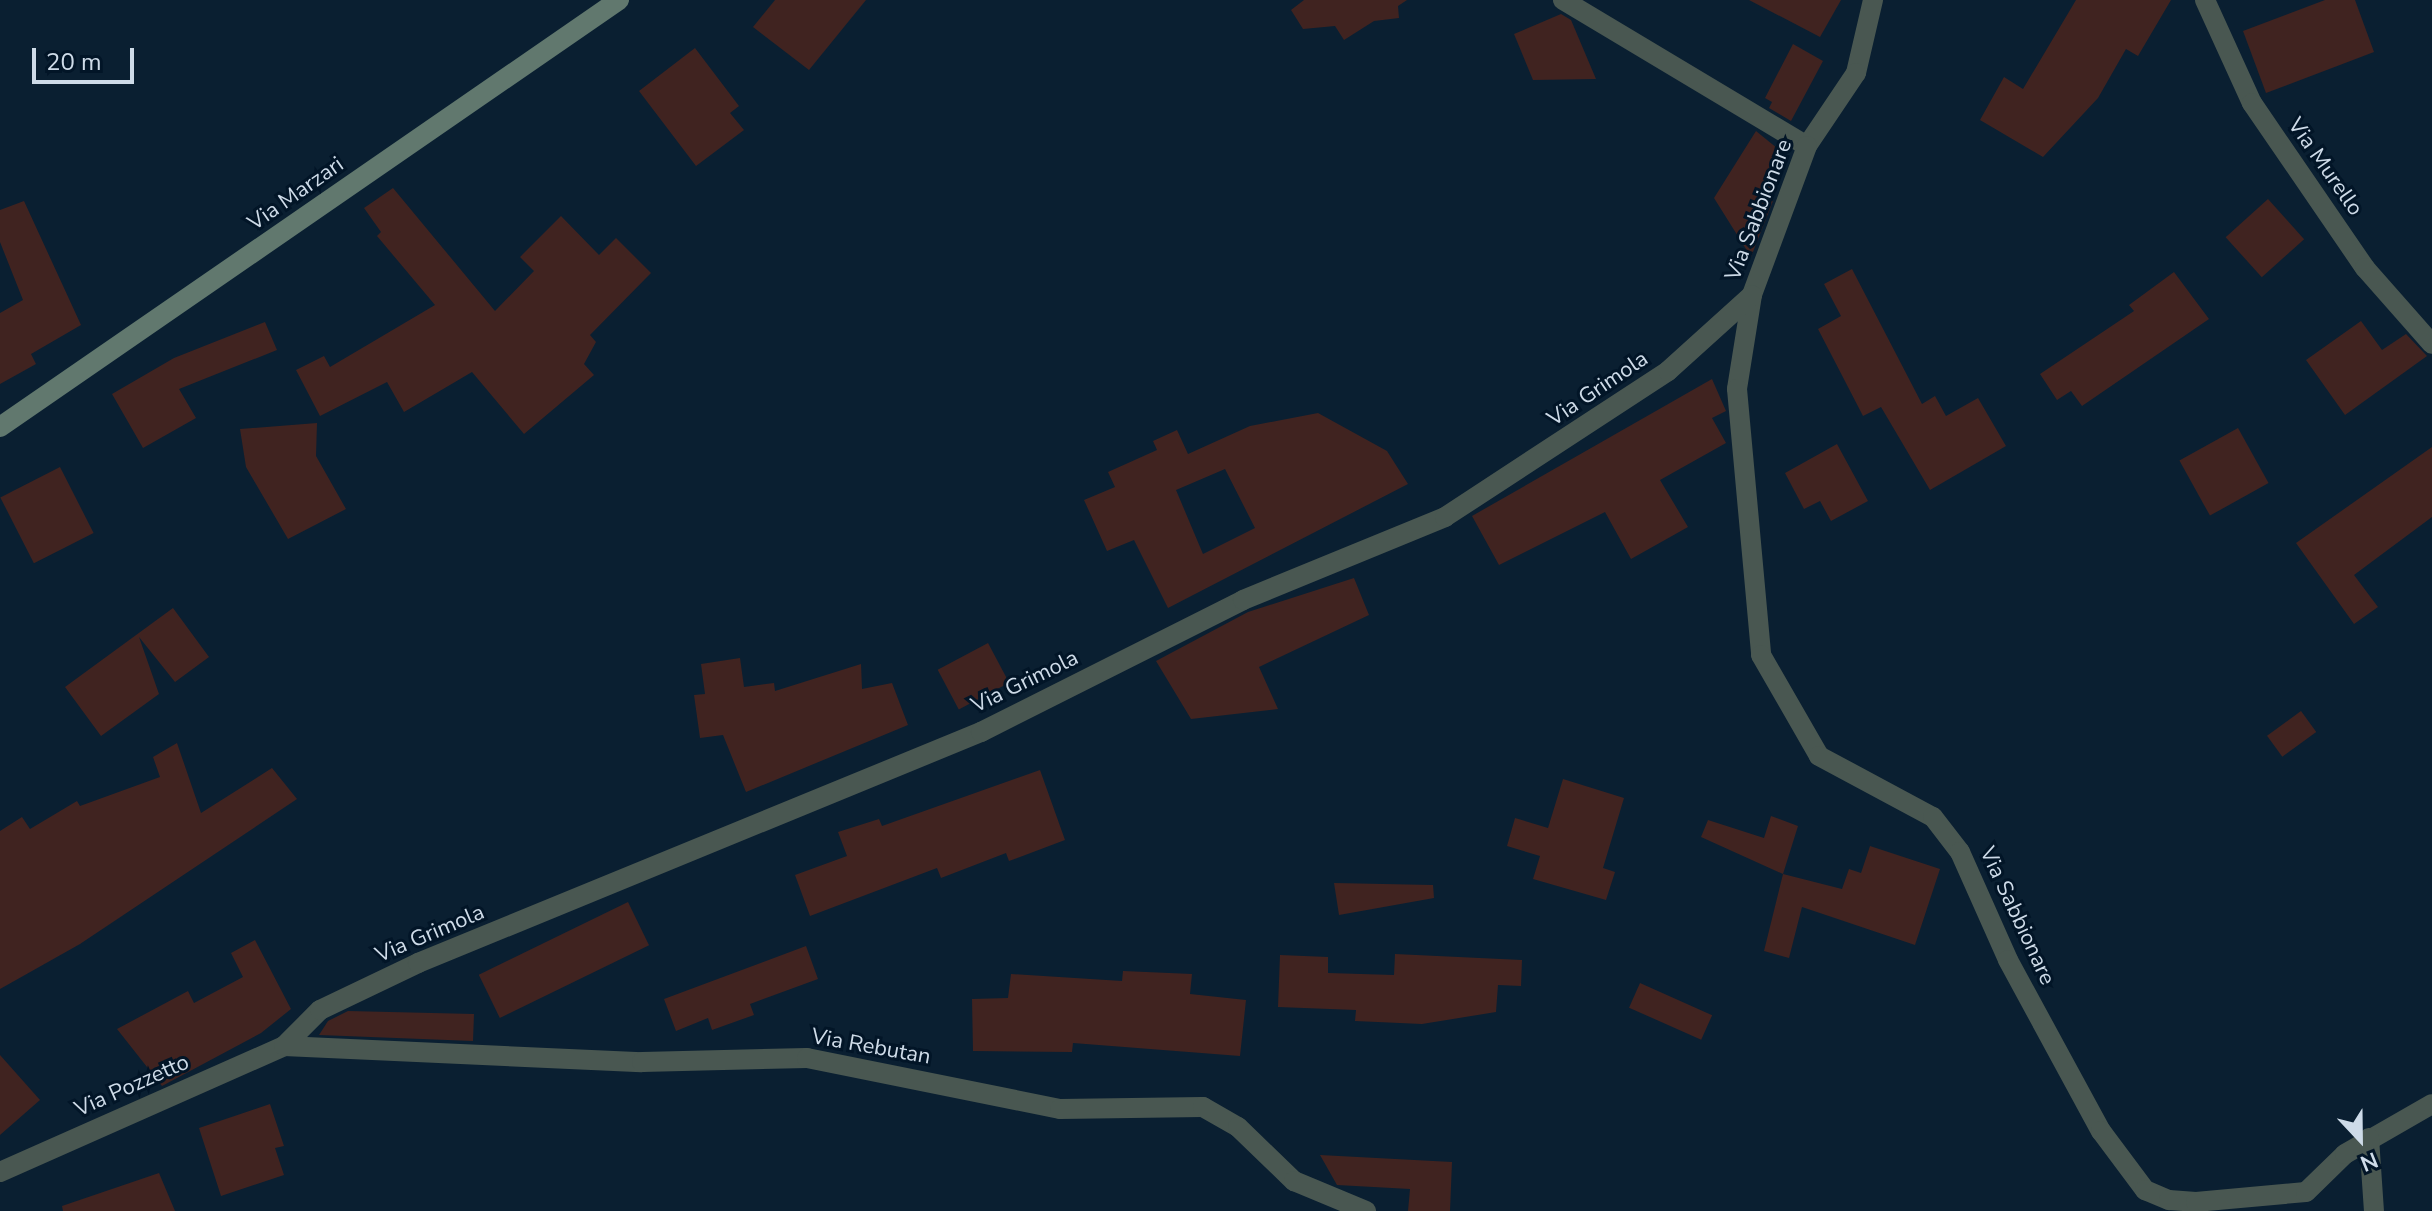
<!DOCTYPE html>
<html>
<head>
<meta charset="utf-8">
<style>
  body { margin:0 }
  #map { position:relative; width:2432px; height:1211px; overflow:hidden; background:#0a1f31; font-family:"Nunito Sans",sans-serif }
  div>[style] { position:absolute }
  .building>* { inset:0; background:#402320; transform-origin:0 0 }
  .street>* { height:20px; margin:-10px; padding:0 10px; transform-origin:10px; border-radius:10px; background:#495751 }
  .secondary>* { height:20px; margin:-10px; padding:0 10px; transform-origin:10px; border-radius:10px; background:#61786e }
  span { translate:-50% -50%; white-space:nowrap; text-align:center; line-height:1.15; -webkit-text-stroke:6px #021527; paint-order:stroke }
  .street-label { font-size:22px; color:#cedbe8 }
  .north { position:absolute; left:2320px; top:1099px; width:80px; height:80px; -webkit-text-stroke:6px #021527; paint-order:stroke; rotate:158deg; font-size:22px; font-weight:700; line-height:32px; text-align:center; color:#cedbe8 }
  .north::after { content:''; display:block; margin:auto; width:28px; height:36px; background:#cedbe8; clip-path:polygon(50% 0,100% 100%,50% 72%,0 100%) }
  .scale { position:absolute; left:32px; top:48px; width:102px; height:36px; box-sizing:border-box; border:4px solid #cedbe8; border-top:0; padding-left:10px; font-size:24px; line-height:28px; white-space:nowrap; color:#cedbe8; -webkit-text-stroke:6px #021527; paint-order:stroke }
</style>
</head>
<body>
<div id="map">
  <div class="building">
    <div style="clip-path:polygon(775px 0,866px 0,809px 70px,753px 27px)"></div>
    <div style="clip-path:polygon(1304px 0,1407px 0,1398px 6px,1399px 18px,1374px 21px,1344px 40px,1335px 26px,1303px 29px,1291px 10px)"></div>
    <div style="clip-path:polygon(1749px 0,1841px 0,1820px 37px)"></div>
    <div style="clip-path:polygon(2076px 0,2171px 0,2138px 56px,2126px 49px,2098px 98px,2043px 157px,1980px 120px,2004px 77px,2023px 89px)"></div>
    <div style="clip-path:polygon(2325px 0,2355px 0,2374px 52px,2266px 93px,2243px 31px)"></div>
    <div style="clip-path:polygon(1561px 14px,1571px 20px,1596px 79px,1533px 80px,1514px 34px)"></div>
    <div style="clip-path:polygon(1793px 44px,1823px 61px,1791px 121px,1769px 108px,1772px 102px,1765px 98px)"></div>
    <div style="clip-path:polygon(695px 48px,739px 106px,730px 113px,744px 130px,696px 166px,639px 91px)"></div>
    <div style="clip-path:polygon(1756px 131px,1788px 157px,1765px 197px,1773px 201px,1751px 257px,1714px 198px)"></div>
    <div style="clip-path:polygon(393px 188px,495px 311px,534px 271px,520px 257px,561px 216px,599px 255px,616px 238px,651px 273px,590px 335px,596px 342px,584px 364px,594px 375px,524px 434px,472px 372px,404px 412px,387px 382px,320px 416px,296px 370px,324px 356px,330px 367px,435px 305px,377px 236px,381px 232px,364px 208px)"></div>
    <div style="left:2268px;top:199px;width:54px;height:57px;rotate:48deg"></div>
    <div style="clip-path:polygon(24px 201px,81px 325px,31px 354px,36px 364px,0 384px,0 313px,23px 300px,0 242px,0 210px)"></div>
    <div style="clip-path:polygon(1852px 269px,1922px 404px,1935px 396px,1946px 416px,1978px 398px,2006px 446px,1930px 490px,1881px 407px,1863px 416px,1818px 329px,1841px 316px,1824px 284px)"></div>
    <div style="clip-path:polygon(2174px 272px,2209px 319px,2082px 406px,2071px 391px,2057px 400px,2040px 374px,2134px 311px,2129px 305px)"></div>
    <div style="clip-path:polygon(2361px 321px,2382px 350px,2406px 334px,2427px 356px,2345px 415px,2306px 360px)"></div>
    <div style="clip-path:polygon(265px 322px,277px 350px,179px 389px,196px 418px,143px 448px,112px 394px,174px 358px)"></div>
    <div style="clip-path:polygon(1712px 379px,1726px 411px,1712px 418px,1726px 443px,1660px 480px,1688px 527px,1631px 559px,1605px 512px,1499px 565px,1472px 516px)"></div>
    <div style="clip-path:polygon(evenodd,1318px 413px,1387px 451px,1408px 484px,1168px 608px,1134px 540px,1107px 551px,1084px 500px,1115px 487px,1108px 472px,1157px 450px,1153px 441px,1177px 430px,1188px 454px,1250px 426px,1318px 413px,1225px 469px,1255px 528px,1203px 554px,1176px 490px,1225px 469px)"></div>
    <div style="clip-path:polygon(317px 423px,316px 456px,346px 509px,288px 539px,246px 467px,240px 429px)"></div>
    <div style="left:2238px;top:428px;width:63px;height:67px;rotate:61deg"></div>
    <div style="clip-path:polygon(1837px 444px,1868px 501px,1831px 521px,1820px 501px,1804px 509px,1785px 473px)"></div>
    <div style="clip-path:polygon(2432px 447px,2432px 517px,2354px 575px,2378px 607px,2354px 624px,2296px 543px)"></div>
    <div style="left:60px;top:467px;width:74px;height:67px;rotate:63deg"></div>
    <div style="clip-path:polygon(1354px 578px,1369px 615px,1259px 667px,1278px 709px,1191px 719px,1156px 661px,1248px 612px)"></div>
    <div style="clip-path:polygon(173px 608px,209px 657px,175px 682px,139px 637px,159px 694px,101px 736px,65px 687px)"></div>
    <div style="left:988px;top:643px;width:45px;height:57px;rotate:62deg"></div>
    <div style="clip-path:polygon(740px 658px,744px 687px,774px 683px,775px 691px,861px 664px,862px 689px,892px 683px,908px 725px,746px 792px,723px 735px,700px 738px,694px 695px,705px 694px,701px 664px)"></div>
    <div style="left:2301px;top:711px;width:26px;height:42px;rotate:54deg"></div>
    <div style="clip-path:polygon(177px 743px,201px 813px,272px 768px,297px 799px,80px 944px,0 989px,0 831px,22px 817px,30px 829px,77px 801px,80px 806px,160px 777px,153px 757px)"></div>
    <div style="clip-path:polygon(1040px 770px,1065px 840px,1009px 861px,1006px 853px,941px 878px,937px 868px,810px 916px,795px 875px,847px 856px,838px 832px,879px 819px,882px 826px)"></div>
    <div style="clip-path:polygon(1563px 779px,1624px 798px,1603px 868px,1615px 872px,1606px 900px,1533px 879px,1540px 856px,1507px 846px,1515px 818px,1548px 828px)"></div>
    <div style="clip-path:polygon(1771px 816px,1798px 826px,1783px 874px,1701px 837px,1708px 820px,1764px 838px)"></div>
    <div style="clip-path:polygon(1870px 846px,1940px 869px,1915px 945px,1802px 907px,1789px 958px,1764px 951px,1783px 874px,1842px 889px,1849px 869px,1861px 873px)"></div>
    <div style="clip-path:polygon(1334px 883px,1433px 885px,1434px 898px,1339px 915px)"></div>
    <div style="left:628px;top:902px;width:48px;height:166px;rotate:64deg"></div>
    <div style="clip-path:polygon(255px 940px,291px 1009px,261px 1033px,162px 1086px,117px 1029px,188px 991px,194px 1003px,243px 977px,231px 953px)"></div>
    <div style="clip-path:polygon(806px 946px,818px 979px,750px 1004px,754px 1015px,712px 1030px,708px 1018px,676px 1031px,664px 999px)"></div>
    <div style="clip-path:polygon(1395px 954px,1522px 960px,1521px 986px,1498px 985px,1496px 1012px,1422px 1024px,1355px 1021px,1356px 1010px,1278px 1007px,1280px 955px,1328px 957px,1328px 973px,1394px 975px)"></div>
    <div style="clip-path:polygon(1123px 971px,1192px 974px,1190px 994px,1246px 1000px,1240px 1056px,1073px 1043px,1072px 1052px,973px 1051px,972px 999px,1008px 998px,1011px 974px,1122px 981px)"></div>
    <div style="left:1640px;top:983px;width:79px;height:27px;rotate:24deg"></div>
    <div style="clip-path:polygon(348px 1011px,474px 1014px,473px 1041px,319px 1035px,328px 1021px)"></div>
    <div style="clip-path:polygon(0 1055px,40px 1100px,0 1135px)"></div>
    <div style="clip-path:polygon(270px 1104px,284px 1146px,275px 1148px,284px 1175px,221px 1196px,199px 1128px)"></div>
    <div style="clip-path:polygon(1320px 1155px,1452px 1162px,1450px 1211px,1408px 1211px,1410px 1189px,1337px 1185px)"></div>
    <div style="clip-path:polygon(159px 1173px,175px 1211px,63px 1211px,62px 1206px)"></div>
  </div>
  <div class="street">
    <div style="left:1563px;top:0;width:284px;rotate:30.9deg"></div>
    <div style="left:1873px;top:0;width:75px;rotate:103.1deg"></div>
    <div style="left:1856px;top:73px;width:88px;rotate:123.9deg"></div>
    <div style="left:1807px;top:146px;width:159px;rotate:110.3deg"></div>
    <div style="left:1752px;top:295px;width:95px;rotate:99.1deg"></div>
    <div style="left:1737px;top:389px;width:267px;rotate:84.8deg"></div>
    <div style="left:1761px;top:655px;width:116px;rotate:60.1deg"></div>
    <div style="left:1819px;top:756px;width:129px;rotate:28.2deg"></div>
    <div style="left:1933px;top:817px;width:44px;rotate:52.4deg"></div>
    <div style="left:1960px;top:852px;width:118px;rotate:66deg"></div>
    <div style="left:2008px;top:960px;width:195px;rotate:61.5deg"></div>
    <div style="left:2101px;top:1131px;width:74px;rotate:53.3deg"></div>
    <div style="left:2145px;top:1190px;width:26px;rotate:23deg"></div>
    <div style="left:2169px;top:1200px;width:27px;rotate:4deg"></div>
    <div style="left:2196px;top:1202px;width:110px;rotate:-5.2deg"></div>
    <div style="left:2306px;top:1192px;width:54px;rotate:-44.3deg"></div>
    <div style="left:2345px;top:1154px;width:100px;rotate:-29.9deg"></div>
    <div style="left:2205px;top:0;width:113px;rotate:65.5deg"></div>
    <div style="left:2252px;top:103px;width:200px;rotate:55.6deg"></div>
    <div style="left:2365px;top:268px;width:101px;rotate:48.6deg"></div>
    <div style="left:284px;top:1046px;width:358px;rotate:2.6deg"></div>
    <div style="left:642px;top:1062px;width:165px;rotate:-1.4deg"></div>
    <div style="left:807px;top:1058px;width:258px;rotate:11.4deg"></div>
    <div style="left:1060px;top:1109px;width:143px;rotate:-0.8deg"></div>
    <div style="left:1203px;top:1107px;width:40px;rotate:29.7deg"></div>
    <div style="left:1238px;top:1127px;width:78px;rotate:44deg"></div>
    <div style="left:1294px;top:1181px;width:78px;rotate:22.6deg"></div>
    <div style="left:2369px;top:1138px;width:73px;rotate:86.1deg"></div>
    <div style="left:0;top:1172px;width:311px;rotate:-23.9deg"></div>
    <div style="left:284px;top:1046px;width:51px;rotate:-45deg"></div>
    <div style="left:320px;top:1010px;width:109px;rotate:-25.6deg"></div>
    <div style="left:418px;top:963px;width:609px;rotate:-22.31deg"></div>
    <div style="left:981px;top:732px;width:293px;rotate:-26.7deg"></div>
    <div style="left:1243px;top:600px;width:218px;rotate:-22.3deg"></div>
    <div style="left:1445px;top:517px;width:267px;rotate:-33.2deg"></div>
    <div style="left:1668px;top:371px;width:113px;rotate:-42.1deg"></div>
  </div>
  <div class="secondary">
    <div style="left:0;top:427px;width:752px;rotate:-34.6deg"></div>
  </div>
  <div class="street-label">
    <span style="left:2325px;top:167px;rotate:55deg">Via Murello</span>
    <span style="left:296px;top:194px;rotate:-35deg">Via Marzari</span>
    <span style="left:1759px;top:210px;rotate:-69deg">Via Sabbionare</span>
    <span style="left:1598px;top:389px;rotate:-34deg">Via Grimola</span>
    <span style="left:1025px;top:682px;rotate:-26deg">Via Grimola</span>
    <span style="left:2017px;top:916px;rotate:65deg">Via Sabbionare</span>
    <span style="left:430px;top:934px;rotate:-23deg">Via Grimola</span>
    <span style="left:871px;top:1047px;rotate:10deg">Via Rebutan</span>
    <span style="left:132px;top:1086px;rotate:-24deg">Via Pozzetto</span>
  </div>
  <div class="north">N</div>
  <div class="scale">20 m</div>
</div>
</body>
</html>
